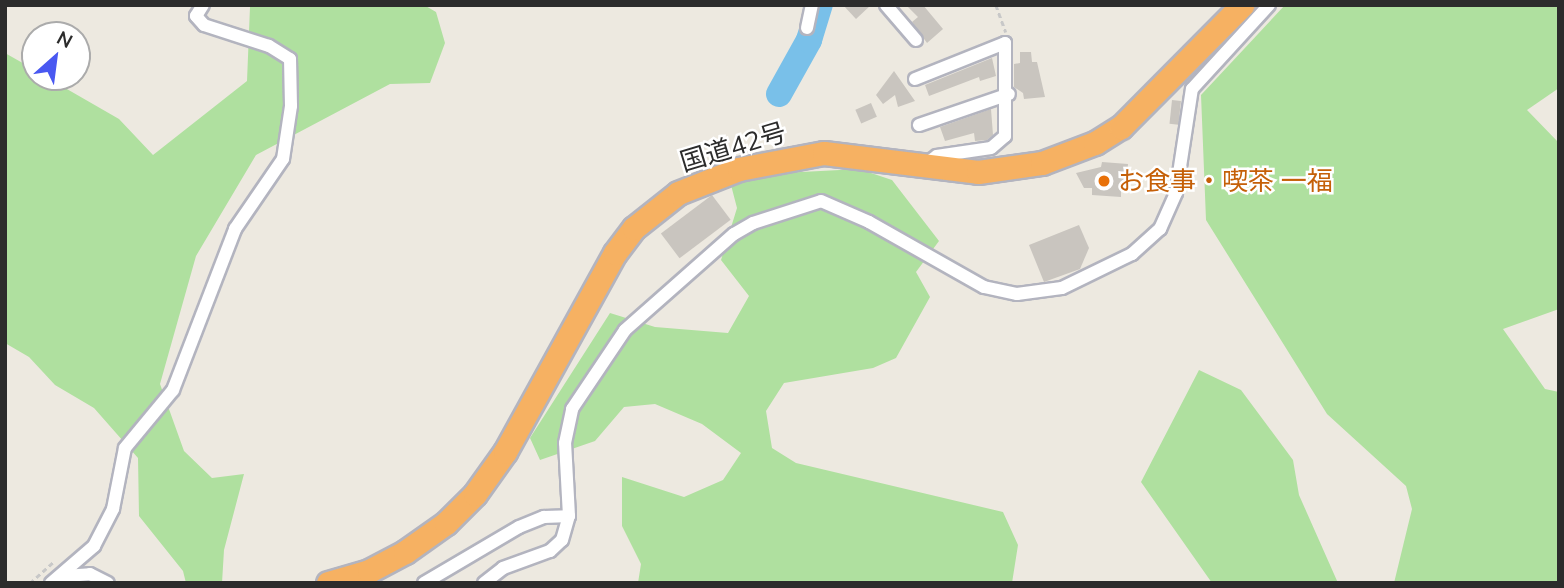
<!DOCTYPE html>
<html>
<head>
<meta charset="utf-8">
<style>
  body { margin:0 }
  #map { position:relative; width:1564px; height:588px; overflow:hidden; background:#ede9e0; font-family:Mulish,"Noto Sans JP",sans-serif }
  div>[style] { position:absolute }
  .green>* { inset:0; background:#afe09f }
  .river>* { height:26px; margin:-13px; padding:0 13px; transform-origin:13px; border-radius:13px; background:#79c0e9 }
  .building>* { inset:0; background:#c9c5bf; transform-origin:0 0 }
  .path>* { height:2.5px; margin-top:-1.25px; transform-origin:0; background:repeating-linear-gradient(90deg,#c8c8c8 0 5px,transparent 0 8.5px) }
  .roads { filter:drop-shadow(2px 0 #b3b4bf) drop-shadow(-2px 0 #b3b4bf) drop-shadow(0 2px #b3b4bf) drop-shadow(0 -2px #b3b4bf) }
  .street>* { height:12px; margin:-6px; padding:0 6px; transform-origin:6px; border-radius:6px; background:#fff }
  .highway>* { height:23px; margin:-11.5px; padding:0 11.5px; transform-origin:11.5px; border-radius:11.5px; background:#f6b162 }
  .dots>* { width:19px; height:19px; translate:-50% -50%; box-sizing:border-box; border:4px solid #fff; border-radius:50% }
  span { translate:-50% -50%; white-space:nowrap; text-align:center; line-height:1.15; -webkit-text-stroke:5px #fff; paint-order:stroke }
  .street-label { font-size:26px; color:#2c2c2c }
  .food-label { font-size:26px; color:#c56008 }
  .left { translate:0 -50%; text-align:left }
  .frame { position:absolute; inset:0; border:7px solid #2c2c2c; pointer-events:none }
  .north { position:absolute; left:21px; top:21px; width:70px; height:70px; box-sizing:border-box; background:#fff; border:2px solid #ababab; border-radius:50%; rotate:28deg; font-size:19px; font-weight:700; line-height:28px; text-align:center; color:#2c2c2c }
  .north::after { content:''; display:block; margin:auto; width:24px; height:32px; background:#4958f1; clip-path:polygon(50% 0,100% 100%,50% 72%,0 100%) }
</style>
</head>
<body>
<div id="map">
  <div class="green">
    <div style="clip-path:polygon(254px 5px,424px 5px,436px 12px,445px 43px,430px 83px,390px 84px,256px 155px,196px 256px,160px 384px,184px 451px,212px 478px,244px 474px,224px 550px,222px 583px,186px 583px,183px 571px,139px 516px,138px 458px,94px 408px,55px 385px,29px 357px,5px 343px,5px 53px,35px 70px,35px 77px,46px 77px,119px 119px,153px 155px,247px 81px,250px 7px)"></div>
    <div style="clip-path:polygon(1285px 5px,1559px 5px,1559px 88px,1527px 110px,1559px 143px,1559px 309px,1503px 329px,1545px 389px,1559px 392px,1559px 583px,1394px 583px,1412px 509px,1406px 486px,1327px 414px,1206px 220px,1201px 95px)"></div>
    <div style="clip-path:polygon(859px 169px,892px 180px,939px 241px,916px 272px,930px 297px,896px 358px,873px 368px,784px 383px,766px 411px,772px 448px,796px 463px,1003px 512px,1018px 545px,1012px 583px,638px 583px,641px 564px,622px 526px,622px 477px,684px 497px,723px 480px,741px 453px,702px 424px,655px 404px,624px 407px,595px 441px,540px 460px,530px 438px,610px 313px,655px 327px,728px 333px,749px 296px,721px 260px,737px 208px,731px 185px,763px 174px)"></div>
    <div style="clip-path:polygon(1199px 370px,1241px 390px,1293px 460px,1299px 495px,1338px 583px,1212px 583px,1141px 482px)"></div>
  </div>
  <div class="river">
    <div style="left:779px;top:94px;width:62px;rotate:-60.9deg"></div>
    <div style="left:809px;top:40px;width:37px;rotate:-73deg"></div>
  </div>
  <div class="building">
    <div style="clip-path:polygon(843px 5px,871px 5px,856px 19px)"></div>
    <div style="clip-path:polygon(906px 5px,923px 5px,943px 29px,927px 43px,912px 22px,918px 17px)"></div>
    <div style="clip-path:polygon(1020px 52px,1031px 52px,1032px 62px,1037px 62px,1045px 97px,1024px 99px,1023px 93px,1014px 87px,1014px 64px,1020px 63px)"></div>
    <div style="clip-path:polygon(992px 58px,996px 76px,980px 81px,979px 77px,929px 96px,925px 85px)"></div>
    <div style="clip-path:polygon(894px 71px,915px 101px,898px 107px,895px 95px,883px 104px,876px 95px)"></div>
    <div style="left:1172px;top:100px;width:9px;height:24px;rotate:6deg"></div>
    <div style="left:871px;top:103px;width:15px;height:17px;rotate:67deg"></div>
    <div style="clip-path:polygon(991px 109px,993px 135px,987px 140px,975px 141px,974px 133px,945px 141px,940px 127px)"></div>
    <div style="clip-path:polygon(1102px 162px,1128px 164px,1126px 191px,1121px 191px,1121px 197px,1092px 195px,1092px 188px,1084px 188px,1076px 173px,1101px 167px)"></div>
    <div style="left:712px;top:195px;width:31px;height:64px;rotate:53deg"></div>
    <div style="clip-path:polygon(1079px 225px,1089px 248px,1080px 269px,1044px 282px,1029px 245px)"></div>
  </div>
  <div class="path">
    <div style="left:996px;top:5px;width:29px;rotate:70deg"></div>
    <div style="left:30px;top:583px;width:31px;rotate:-42deg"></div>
  </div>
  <div class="roads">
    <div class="street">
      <div style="left:886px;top:5px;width:46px;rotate:49.4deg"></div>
      <div style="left:807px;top:28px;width:24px;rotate:-78deg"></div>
      <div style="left:915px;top:79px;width:97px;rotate:-21.8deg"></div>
      <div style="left:1005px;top:43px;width:93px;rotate:90deg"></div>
      <div style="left:1005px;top:136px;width:18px;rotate:139deg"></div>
      <div style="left:991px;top:148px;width:55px;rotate:171.6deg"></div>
      <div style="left:937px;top:156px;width:12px;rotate:145deg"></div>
      <div style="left:919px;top:125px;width:95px;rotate:-19deg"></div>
      <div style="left:64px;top:576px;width:26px;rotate:-4deg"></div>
      <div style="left:90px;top:574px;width:20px;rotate:27deg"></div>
      <div style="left:51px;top:583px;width:57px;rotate:-40.7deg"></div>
      <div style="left:94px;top:546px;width:42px;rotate:-62.8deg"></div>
      <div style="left:113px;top:509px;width:62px;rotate:-78.9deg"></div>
      <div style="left:125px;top:448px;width:75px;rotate:-50.4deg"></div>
      <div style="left:173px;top:390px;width:173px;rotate:-68.9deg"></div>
      <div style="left:235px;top:229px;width:85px;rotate:-55.6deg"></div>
      <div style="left:283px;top:159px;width:54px;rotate:-81.4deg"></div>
      <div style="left:291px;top:106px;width:47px;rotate:-91.2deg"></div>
      <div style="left:290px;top:59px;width:25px;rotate:-148deg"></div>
      <div style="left:269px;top:46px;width:68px;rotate:-162.1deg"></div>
      <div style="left:204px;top:25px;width:12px;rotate:-132deg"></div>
      <div style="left:196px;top:16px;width:13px;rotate:-58deg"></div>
      <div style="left:424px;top:583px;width:110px;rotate:-30.5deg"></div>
      <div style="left:519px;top:527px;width:27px;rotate:-22deg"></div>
      <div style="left:544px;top:517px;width:25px;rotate:-2deg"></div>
      <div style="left:484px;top:583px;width:24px;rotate:-38deg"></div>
      <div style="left:503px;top:568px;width:50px;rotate:-19.9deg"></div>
      <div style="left:550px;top:551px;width:16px;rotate:-43deg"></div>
      <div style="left:562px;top:540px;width:25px;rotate:-74deg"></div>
      <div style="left:569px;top:516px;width:73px;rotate:-93.1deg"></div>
      <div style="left:565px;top:443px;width:35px;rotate:-78deg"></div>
      <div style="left:572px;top:409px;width:95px;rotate:-56.1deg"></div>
      <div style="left:625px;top:330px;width:145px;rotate:-41.4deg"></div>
      <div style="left:734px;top:234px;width:22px;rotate:-30deg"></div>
      <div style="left:753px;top:223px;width:71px;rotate:-17.9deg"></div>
      <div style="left:821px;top:201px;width:52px;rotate:23.6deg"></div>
      <div style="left:869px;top:222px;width:132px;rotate:29.5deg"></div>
      <div style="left:984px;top:287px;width:34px;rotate:12deg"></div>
      <div style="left:1017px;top:294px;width:45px;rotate:-7.6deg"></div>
      <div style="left:1062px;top:288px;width:78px;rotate:-25.9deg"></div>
      <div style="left:1132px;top:254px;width:38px;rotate:-42deg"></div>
      <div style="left:1160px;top:229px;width:39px;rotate:-66deg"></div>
      <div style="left:1176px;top:193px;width:105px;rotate:-81.3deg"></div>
      <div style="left:1192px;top:89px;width:114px;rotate:-47.5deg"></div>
    </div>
    <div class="highway">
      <div style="left:328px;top:583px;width:43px;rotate:-16.3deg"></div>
      <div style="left:369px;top:571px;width:41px;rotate:-27.8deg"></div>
      <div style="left:405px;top:552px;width:50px;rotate:-35.3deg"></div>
      <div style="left:446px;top:523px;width:41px;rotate:-45deg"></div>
      <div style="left:475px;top:494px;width:52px;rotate:-54.5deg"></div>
      <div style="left:505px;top:452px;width:227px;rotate:-61.1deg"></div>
      <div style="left:615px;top:253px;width:31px;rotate:-53deg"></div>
      <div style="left:634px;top:228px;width:56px;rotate:-38.5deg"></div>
      <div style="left:678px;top:193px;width:66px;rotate:-21.5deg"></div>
      <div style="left:739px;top:169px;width:86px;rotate:-10.7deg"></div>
      <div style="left:824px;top:153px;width:155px;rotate:7deg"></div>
      <div style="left:978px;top:172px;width:65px;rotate:-8deg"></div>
      <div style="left:1042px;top:163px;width:57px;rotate:-20.7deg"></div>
      <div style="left:1095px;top:143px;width:31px;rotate:-32deg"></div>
      <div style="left:1121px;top:127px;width:172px;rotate:-45.2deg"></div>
    </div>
  </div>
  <div class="dots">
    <div style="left:1104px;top:181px;background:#e8710a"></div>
  </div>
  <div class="street-label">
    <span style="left:733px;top:147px;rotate:-17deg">国道42号</span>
  </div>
  <div class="food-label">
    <span class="left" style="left:1118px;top:181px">お食事・喫茶 一福</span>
  </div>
  <div class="frame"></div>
  <div class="north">N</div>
</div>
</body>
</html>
